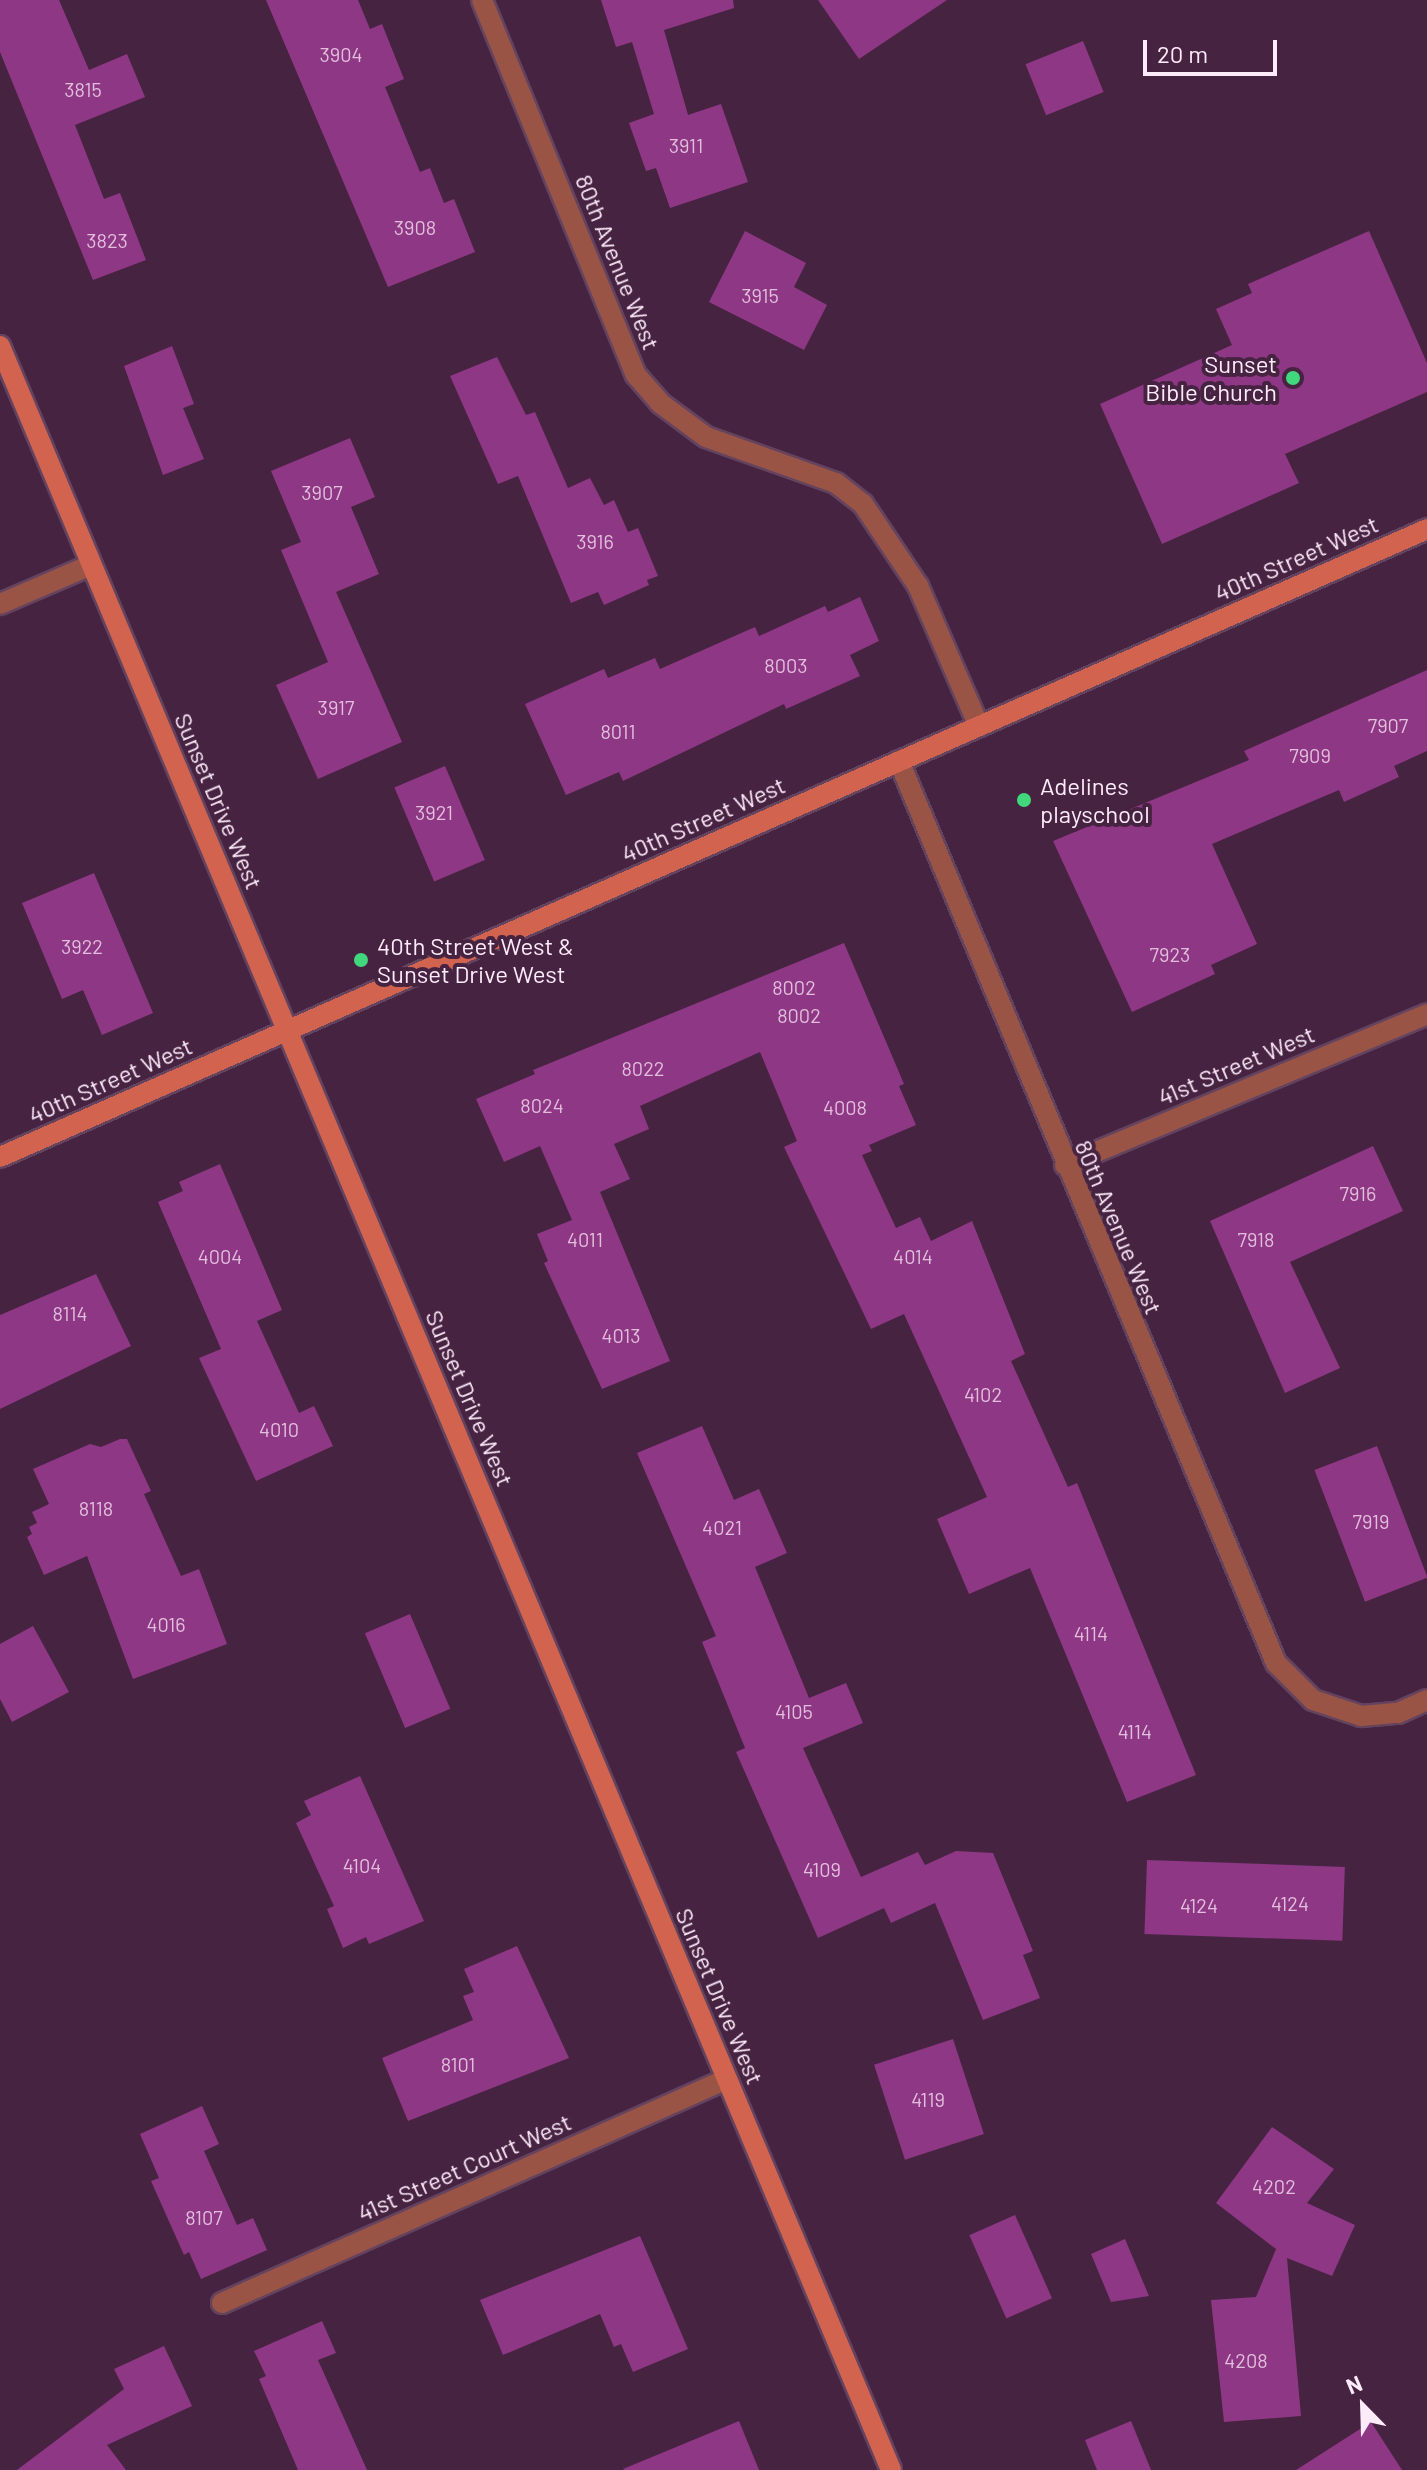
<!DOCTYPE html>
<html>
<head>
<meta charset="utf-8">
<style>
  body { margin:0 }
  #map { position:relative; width:1427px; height:2470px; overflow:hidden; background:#472342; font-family:Barlow,sans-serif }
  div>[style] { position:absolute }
  .building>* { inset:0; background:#8e3784; transform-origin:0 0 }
  .roads { filter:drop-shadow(2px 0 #64435f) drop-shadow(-2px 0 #64435f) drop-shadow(0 2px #64435f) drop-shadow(0 -2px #64435f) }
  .street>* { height:20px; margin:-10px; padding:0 10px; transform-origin:10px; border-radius:10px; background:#9a5446 }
  .secondary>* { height:20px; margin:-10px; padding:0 10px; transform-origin:10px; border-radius:10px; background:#d2644f }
  .dots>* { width:22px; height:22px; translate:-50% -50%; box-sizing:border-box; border:4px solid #472342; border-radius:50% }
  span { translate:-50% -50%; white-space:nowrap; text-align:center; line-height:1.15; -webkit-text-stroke:8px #472342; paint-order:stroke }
  .number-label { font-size:20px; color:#e2bedc }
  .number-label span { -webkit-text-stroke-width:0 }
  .street-label { font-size:24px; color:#feebfa }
  .poi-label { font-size:24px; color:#feebfa }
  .right { translate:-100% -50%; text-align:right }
  .left { translate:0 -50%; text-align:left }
  .north { position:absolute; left:1323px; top:2366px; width:80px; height:80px; -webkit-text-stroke:6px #472342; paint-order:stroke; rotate:337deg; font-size:22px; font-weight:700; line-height:32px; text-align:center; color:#feebfa }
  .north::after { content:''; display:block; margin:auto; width:28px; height:36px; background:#feebfa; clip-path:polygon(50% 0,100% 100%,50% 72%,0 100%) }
  .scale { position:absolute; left:1143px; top:40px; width:134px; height:36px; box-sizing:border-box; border:4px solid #feebfa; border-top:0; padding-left:10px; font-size:24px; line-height:28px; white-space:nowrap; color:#feebfa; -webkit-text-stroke:6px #472342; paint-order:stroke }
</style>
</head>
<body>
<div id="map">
  <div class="building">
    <div style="clip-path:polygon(0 0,59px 0,89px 70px,127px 54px,145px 97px,75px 125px,104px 199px,120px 193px,146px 260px,93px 280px,0 52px)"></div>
    <div style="clip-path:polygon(266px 0,358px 0,370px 29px,382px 24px,404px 79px,385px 87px,420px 172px,430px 168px,444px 203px,454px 199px,475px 252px,388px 287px)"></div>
    <div style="clip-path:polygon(601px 0,733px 0,734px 8px,664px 30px,688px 115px,721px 104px,748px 182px,670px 208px,656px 168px,646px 171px,629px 123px,654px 114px,632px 42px,616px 47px)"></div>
    <div style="clip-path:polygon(818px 0,947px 0,859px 59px)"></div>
    <div style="left:1083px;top:41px;width:55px;height:62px;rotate:68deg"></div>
    <div style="clip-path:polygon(745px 231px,806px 263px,794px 287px,827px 305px,804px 350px,709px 302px)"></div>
    <div style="clip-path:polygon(1369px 231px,1427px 363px,1427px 392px,1285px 454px,1299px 483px,1162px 544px,1100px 404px,1232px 345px,1216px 309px,1252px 293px,1248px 284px)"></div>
    <div style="clip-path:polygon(172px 346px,194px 404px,183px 408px,204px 459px,163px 475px,124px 366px)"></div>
    <div style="clip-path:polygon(497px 357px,526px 415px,535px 412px,568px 488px,590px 478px,604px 505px,614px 500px,628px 532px,638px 528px,658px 576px,647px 580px,649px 585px,604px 605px,598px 592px,571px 603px,518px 476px,498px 484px,450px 376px)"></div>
    <div style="clip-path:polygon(350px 438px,375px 497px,351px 507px,379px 574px,336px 592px,402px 742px,318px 779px,276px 685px,328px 662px,281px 550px,301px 542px,271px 471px)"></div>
    <div style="clip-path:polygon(860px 597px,879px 641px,850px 655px,860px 676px,786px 709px,784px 704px,623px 781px,619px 772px,566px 795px,525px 704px,604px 669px,608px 678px,655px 658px,660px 669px,755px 627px,759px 636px,825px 606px,828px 612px)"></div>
    <div style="clip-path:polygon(1427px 670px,1427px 751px,1394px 766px,1399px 777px,1344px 802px,1339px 790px,1212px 844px,1257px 944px,1211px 965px,1215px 974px,1132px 1012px,1053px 841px,1249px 760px,1244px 751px)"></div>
    <div style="left:445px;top:766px;width:102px;height:55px;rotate:67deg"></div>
    <div style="clip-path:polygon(94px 873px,153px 1013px,102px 1035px,83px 990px,62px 999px,22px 903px)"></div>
    <div style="clip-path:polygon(844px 943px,904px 1084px,899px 1086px,916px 1125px,869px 1145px,872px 1151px,862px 1155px,896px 1228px,920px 1217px,931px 1241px,972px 1221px,1025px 1354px,1011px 1361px,1068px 1487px,1077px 1483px,1196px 1775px,1127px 1802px,1030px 1568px,969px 1594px,937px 1519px,987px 1497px,904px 1314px,871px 1329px,784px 1147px,797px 1141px,760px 1052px,640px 1106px,649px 1129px,614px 1144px,630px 1179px,600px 1192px,670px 1361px,602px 1389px,544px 1263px,548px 1261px,537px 1234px,572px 1220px,540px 1146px,504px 1162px,476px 1099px,535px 1074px,533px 1070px)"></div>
    <div style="clip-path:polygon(1373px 1146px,1403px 1211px,1290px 1262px,1340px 1368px,1285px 1393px,1210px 1221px)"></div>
    <div style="clip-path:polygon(220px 1164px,282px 1310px,257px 1321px,299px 1413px,314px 1406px,333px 1446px,256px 1481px,199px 1358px,221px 1349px,158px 1202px,183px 1191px,179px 1182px)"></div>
    <div style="clip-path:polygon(96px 1274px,131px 1346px,0 1409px,0 1315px)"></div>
    <div style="clip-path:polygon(702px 1426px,734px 1500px,759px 1489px,787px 1553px,755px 1567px,809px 1698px,846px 1683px,863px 1723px,803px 1748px,861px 1877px,918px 1852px,925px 1865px,956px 1851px,993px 1853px,1033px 1951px,1023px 1955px,1040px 1998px,983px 2020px,935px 1903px,891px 1923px,884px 1908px,818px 1938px,736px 1752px,745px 1748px,702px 1642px,716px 1636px,637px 1453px)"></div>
    <div style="clip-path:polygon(120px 1439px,127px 1439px,151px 1491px,144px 1494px,181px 1576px,199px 1569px,227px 1644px,133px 1679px,87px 1556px,44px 1575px,27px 1537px,32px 1534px,29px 1527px,37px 1523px,32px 1512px,49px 1504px,33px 1469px,90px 1444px,101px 1447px)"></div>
    <div style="left:1377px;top:1446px;width:141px;height:67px;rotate:69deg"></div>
    <div style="left:410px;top:1614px;width:103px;height:49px;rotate:67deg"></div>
    <div style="clip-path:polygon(33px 1626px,69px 1692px,12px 1722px,0 1699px,0 1644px)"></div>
    <div style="clip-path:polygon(360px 1776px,424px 1921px,369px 1944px,366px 1937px,343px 1948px,327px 1909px,334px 1906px,296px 1823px,311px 1815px,304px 1801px)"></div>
    <div style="left:1147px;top:1860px;width:198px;height:74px;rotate:2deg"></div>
    <div style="clip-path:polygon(517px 1946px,569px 2058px,408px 2121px,382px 2058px,473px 2020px,463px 1996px,474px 1992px,464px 1969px)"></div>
    <div style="left:953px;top:2039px;width:100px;height:83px;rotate:72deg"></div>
    <div style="clip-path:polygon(202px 2106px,219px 2144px,204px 2151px,237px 2225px,253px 2218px,267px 2250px,201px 2279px,189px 2252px,184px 2255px,151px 2181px,159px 2178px,140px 2134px)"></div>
    <div style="clip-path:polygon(1272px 2127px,1334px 2169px,1307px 2203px,1355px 2225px,1332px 2276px,1287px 2258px,1301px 2416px,1224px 2422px,1211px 2300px,1256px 2297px,1276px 2249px,1216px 2203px)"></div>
    <div style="left:1015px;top:2215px;width:91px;height:50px;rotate:66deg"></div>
    <div style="clip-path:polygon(640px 2236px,688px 2349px,633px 2372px,621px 2344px,614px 2347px,600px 2314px,503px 2355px,480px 2300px)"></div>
    <div style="clip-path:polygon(1125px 2239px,1149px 2296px,1111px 2302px,1091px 2254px)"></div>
    <div style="clip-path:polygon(322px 2321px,336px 2353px,318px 2360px,367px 2470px,298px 2470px,259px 2379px,266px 2376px,254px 2351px)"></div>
    <div style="clip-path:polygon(164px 2346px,192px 2406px,107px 2445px,126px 2470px,17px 2470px,124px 2389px,114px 2369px)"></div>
    <div style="clip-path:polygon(739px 2421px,759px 2470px,624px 2470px,623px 2469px)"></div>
    <div style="clip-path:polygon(1131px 2421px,1151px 2470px,1097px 2470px,1085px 2440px)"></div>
    <div style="clip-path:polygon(1371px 2422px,1402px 2470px,1296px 2470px)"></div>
  </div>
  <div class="roads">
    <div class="street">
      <div style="left:482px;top:0;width:405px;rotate:67.7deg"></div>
      <div style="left:636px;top:375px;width:37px;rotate:49deg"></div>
      <div style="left:660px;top:403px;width:57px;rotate:36.5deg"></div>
      <div style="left:706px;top:437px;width:138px;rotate:19.5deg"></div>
      <div style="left:836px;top:483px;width:34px;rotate:38deg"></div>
      <div style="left:863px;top:504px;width:99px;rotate:56.1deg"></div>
      <div style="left:918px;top:586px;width:153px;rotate:66.5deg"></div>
      <div style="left:0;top:604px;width:99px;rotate:-23.2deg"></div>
      <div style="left:899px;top:761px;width:978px;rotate:67.32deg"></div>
      <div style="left:1276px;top:1663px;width:52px;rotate:45deg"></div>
      <div style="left:1313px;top:1700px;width:51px;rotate:18.4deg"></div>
      <div style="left:1361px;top:1716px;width:37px;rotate:-5deg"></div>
      <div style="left:1398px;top:1713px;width:32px;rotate:-24deg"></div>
      <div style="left:1065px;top:1165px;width:392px;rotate:-22.6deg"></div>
      <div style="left:222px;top:2303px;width:552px;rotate:-23.92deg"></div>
    </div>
    <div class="secondary">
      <div style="left:0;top:346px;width:2303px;rotate:67.24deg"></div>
      <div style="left:0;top:1157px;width:1559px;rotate:-23.75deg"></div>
    </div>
  </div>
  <div class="dots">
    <div style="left:1293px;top:378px;background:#41d77c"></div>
    <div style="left:1024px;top:800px;background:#41d77c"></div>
    <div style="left:361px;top:960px;background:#41d77c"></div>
  </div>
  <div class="number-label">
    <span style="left:341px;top:54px">3904</span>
    <span style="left:83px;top:89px">3815</span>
    <span style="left:686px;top:145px">3911</span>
    <span style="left:415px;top:227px">3908</span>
    <span style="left:107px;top:240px">3823</span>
    <span style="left:760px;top:295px">3915</span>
    <span style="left:322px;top:492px">3907</span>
    <span style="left:595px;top:541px">3916</span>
    <span style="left:786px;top:665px">8003</span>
    <span style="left:336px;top:707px">3917</span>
    <span style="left:1388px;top:725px">7907</span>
    <span style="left:618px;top:731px">8011</span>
    <span style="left:1310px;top:755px">7909</span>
    <span style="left:434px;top:812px">3921</span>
    <span style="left:82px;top:946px">3922</span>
    <span style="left:1170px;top:954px">7923</span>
    <span style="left:794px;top:987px">8002</span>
    <span style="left:799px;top:1015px">8002</span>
    <span style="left:643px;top:1068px">8022</span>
    <span style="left:542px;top:1105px">8024</span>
    <span style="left:845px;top:1107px">4008</span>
    <span style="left:1358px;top:1193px">7916</span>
    <span style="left:585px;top:1239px">4011</span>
    <span style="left:1256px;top:1239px">7918</span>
    <span style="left:220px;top:1256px">4004</span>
    <span style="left:913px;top:1256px">4014</span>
    <span style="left:70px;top:1313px">8114</span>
    <span style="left:621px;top:1335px">4013</span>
    <span style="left:983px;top:1394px">4102</span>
    <span style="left:279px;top:1429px">4010</span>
    <span style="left:96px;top:1508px">8118</span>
    <span style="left:1371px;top:1521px">7919</span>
    <span style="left:722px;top:1527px">4021</span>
    <span style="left:166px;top:1624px">4016</span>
    <span style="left:1091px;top:1633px">4114</span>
    <span style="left:794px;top:1711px">4105</span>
    <span style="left:1135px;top:1731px">4114</span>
    <span style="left:362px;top:1865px">4104</span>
    <span style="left:822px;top:1869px">4109</span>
    <span style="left:1290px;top:1903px">4124</span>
    <span style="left:1199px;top:1905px">4124</span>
    <span style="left:458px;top:2064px">8101</span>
    <span style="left:928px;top:2099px">4119</span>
    <span style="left:1274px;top:2186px">4202</span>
    <span style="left:204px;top:2217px">8107</span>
    <span style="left:1246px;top:2360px">4208</span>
  </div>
  <div class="street-label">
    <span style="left:618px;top:262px;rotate:68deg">80th Avenue West</span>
    <span style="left:1296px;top:558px;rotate:-24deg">40th Street West</span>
    <span style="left:219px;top:801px;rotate:67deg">Sunset Drive West</span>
    <span style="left:703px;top:819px;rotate:-24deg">40th Street West</span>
    <span style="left:1236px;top:1065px;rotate:-23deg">41st Street West</span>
    <span style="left:110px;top:1080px;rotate:-24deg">40th Street West</span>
    <span style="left:1119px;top:1227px;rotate:67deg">80th Avenue West</span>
    <span style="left:470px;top:1398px;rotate:67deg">Sunset Drive West</span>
    <span style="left:720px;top:1996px;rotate:67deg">Sunset Drive West</span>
    <span style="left:464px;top:2167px;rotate:-24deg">41st Street Court West</span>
  </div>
  <div class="poi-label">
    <span class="right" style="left:1277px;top:378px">Sunset<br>Bible Church</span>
    <span class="left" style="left:1040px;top:800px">Adelines<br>playschool</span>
    <span class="left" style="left:377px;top:960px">40th Street West &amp;<br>Sunset Drive West</span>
  </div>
  <div class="north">N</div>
  <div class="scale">20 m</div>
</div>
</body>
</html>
